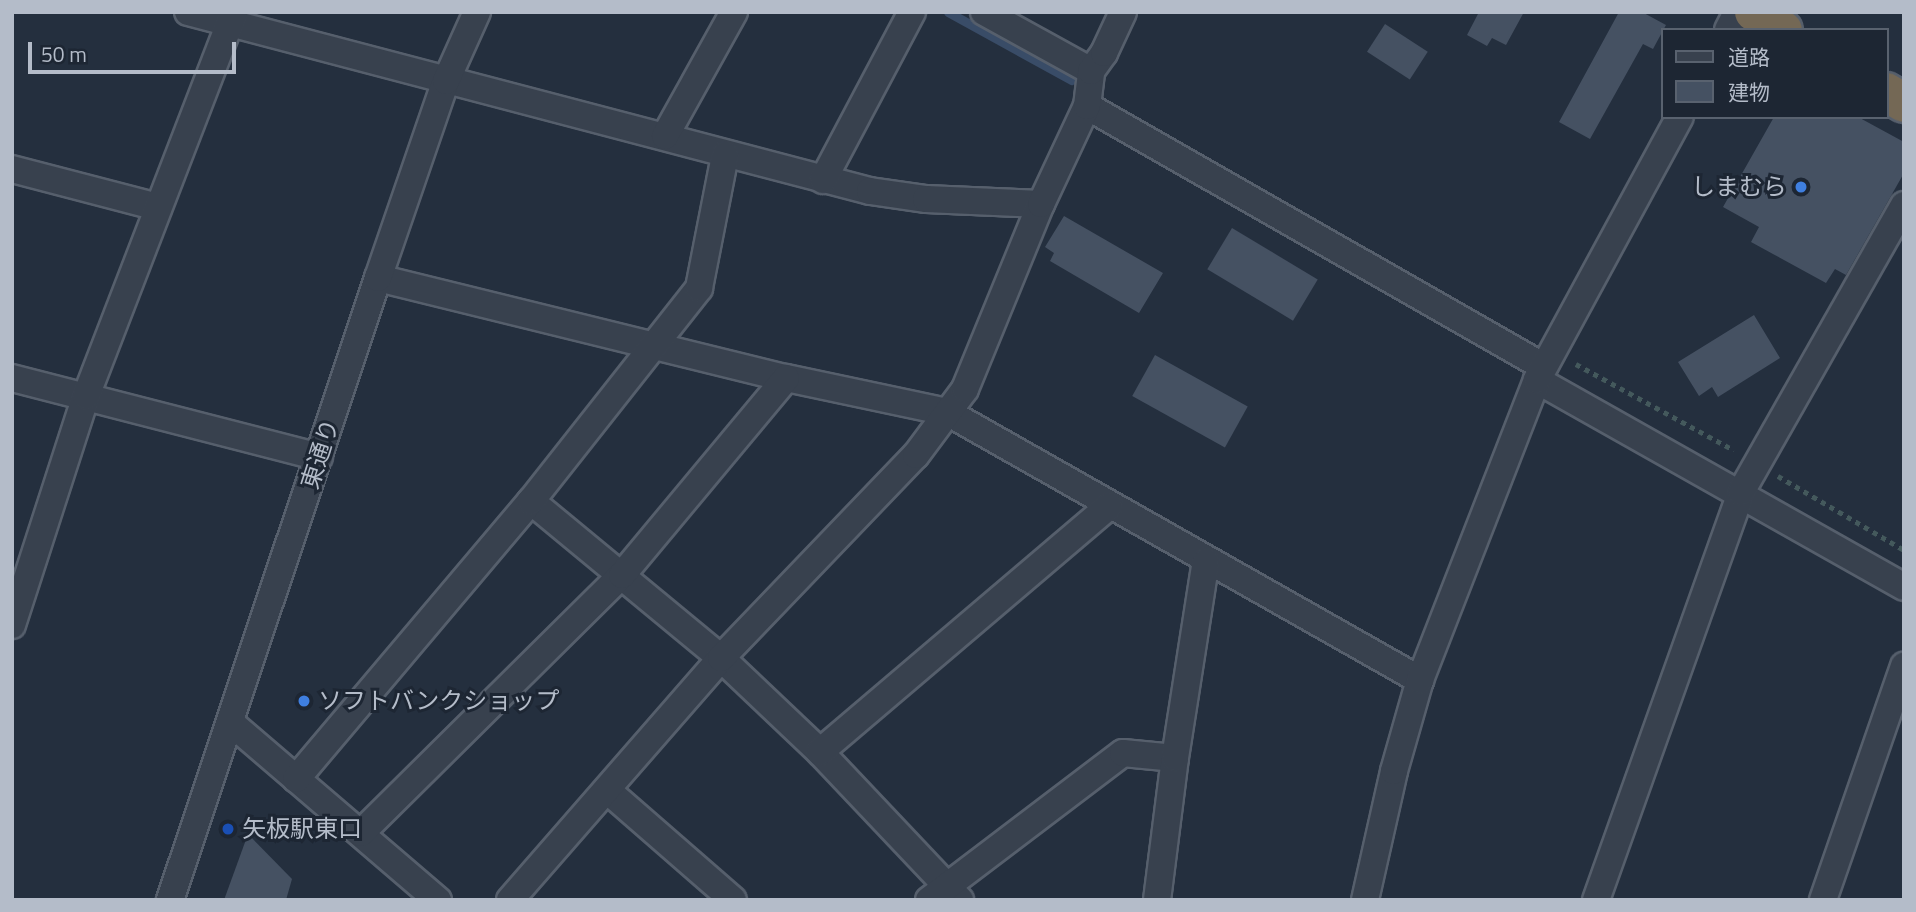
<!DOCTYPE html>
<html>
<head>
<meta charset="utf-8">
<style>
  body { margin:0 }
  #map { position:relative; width:1916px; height:912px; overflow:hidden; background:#242f3e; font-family:"Titillium Web","Noto Sans JP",sans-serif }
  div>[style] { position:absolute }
  .stream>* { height:9px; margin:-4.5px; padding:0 4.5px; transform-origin:4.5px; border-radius:4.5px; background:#394c67 }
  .building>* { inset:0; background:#455162; transform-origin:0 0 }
  .path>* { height:4.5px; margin-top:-2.25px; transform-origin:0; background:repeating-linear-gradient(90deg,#44595c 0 5px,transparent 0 10px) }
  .roads { filter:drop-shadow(2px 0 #565f6c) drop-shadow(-2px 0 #565f6c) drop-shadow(0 2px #565f6c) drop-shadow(0 -2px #565f6c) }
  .minor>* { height:26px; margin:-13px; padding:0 13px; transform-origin:13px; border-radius:13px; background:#38414e }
  .highway>* { height:38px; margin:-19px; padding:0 19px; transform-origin:19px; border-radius:19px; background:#746855 }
  .dots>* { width:19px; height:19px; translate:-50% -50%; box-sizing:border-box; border:4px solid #1d2633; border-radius:50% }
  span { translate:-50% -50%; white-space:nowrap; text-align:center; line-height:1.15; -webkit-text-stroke:6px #1d2633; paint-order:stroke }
  .poi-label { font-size:24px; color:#b4bcc9 }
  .right { translate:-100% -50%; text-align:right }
  .left { translate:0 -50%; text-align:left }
  .street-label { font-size:24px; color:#b4bcc9 }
  .frame { position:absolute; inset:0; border:14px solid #b4bcc9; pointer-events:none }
  .legend { position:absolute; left:1661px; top:28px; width:228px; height:91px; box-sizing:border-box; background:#1d2633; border:2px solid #59626f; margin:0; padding:9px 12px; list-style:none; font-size:21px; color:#b4bcc9 }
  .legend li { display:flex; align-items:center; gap:14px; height:35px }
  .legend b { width:35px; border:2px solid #59626f }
  .scale { position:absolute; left:28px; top:42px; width:208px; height:32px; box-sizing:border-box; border:4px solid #b4bcc9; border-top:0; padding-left:9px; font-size:21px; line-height:24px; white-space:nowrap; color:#b4bcc9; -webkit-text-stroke:5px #1d2633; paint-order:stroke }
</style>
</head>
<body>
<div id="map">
  <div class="stream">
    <div style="left:948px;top:12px;width:141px;rotate:28.9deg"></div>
  </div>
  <div class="building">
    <div style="clip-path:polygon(1479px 12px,1524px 12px,1506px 45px,1492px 38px,1487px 46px,1467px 35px)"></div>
    <div style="clip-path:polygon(1619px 12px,1642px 12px,1666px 25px,1653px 49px,1643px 44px,1590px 139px,1559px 122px)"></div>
    <div style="left:1385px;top:24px;width:51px;height:33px;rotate:33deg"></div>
    <div style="clip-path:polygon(1774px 117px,1858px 117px,1904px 142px,1904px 173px,1846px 275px,1835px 269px,1826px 283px,1751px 242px,1759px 227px,1723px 207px)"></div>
    <div style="clip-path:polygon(1064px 216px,1163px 273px,1139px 313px,1050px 261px,1054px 253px,1045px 247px)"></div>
    <div style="left:1232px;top:228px;width:100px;height:48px;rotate:31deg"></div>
    <div style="clip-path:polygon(1754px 315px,1780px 358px,1718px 397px,1712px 387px,1699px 396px,1678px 362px)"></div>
    <div style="left:1155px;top:355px;width:106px;height:47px;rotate:29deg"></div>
    <div style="clip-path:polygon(248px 834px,292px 879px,286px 900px,224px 900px)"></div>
  </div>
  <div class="path">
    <div style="left:1576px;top:364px;width:180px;rotate:28.6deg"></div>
    <div style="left:1778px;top:476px;width:146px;rotate:30.4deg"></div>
  </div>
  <div class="roads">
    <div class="minor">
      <div style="left:188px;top:12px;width:705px;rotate:14.71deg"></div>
      <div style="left:870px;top:191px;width:57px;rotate:8.1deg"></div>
      <div style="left:926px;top:199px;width:115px;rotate:2.5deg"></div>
      <div style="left:984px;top:12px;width:122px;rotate:28.9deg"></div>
      <div style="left:1728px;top:30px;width:20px;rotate:-63deg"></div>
      <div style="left:1087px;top:106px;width:526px;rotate:29.73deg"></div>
      <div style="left:665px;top:136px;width:142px;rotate:-60.9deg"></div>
      <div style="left:12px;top:169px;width:151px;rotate:14.6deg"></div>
      <div style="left:823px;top:180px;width:190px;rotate:-62.1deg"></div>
      <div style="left:378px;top:278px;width:420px;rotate:13.8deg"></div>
      <div style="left:786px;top:378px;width:165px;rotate:11.9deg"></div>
      <div style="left:947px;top:412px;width:544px;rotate:29.54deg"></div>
      <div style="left:12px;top:378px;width:317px;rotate:14.4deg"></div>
      <div style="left:1537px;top:380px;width:421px;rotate:29.4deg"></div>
      <div style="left:531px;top:501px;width:246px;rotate:39.6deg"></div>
      <div style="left:721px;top:658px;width:137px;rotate:43.5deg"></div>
      <div style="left:820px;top:752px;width:204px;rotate:46.6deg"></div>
      <div style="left:12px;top:625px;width:241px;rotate:-72.1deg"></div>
      <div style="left:86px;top:396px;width:412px;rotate:-68.9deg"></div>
      <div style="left:230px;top:722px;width:274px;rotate:40.6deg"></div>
      <div style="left:820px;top:752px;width:380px;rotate:-40.4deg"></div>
      <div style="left:296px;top:779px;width:364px;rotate:-49.8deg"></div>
      <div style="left:531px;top:501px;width:271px;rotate:-51.7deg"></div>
      <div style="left:699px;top:288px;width:136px;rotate:-78.9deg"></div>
      <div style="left:607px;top:790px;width:167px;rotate:41.1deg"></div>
      <div style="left:361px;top:833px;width:367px;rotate:-44.7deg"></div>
      <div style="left:622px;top:575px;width:256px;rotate:-50.2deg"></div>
      <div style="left:170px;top:900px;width:656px;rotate:-71.51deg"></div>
      <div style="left:378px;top:278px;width:208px;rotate:-71deg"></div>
      <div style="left:446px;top:81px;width:76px;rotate:-65.8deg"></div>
      <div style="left:510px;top:900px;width:321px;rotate:-48.9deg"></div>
      <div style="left:721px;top:658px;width:281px;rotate:-46.2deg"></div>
      <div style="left:916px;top:455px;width:82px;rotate:-53.4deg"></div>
      <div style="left:965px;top:389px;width:200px;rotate:-67.7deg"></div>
      <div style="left:1041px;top:204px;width:108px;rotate:-64.9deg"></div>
      <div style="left:1087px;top:106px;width:35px;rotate:-83deg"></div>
      <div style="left:1091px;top:71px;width:22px;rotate:-54deg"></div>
      <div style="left:1104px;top:53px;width:45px;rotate:-65.1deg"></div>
      <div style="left:929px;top:900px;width:243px;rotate:-37.2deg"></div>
      <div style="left:1123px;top:753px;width:52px;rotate:5.5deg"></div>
      <div style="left:1157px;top:900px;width:143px;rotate:-82.8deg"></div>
      <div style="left:1175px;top:758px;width:199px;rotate:-81.1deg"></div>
      <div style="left:1365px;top:900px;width:132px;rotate:-77.3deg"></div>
      <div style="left:1394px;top:771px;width:95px;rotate:-74.1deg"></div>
      <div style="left:1420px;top:680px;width:322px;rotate:-68.7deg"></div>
      <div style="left:1537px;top:380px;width:299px;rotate:-61.5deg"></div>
      <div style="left:1596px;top:900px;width:433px;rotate:-70.4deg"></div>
      <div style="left:1741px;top:492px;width:330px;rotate:-60.4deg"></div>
      <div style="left:1823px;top:900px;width:248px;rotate:-70.9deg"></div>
    </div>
    <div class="highway">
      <div style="left:1754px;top:12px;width:34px;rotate:32deg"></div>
      <div style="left:1886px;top:92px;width:21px;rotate:31deg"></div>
    </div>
  </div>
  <div class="dots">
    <div style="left:1801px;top:187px;background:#3f7fe0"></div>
    <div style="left:304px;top:701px;background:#3f7fe0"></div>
    <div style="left:228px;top:829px;background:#1a4fb4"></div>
  </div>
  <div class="poi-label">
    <span class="right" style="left:1787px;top:187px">しまむら</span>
    <span class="left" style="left:318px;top:701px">ソフトバンクショップ</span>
    <span class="left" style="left:242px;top:829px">矢板駅東口</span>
  </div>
  <div class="street-label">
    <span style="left:320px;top:454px;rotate:-72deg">東通り</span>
  </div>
  <div class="frame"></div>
  <ul class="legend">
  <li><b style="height:9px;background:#38414e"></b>道路</li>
  <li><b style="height:19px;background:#455162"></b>建物</li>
  </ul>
  <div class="scale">50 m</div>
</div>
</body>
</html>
